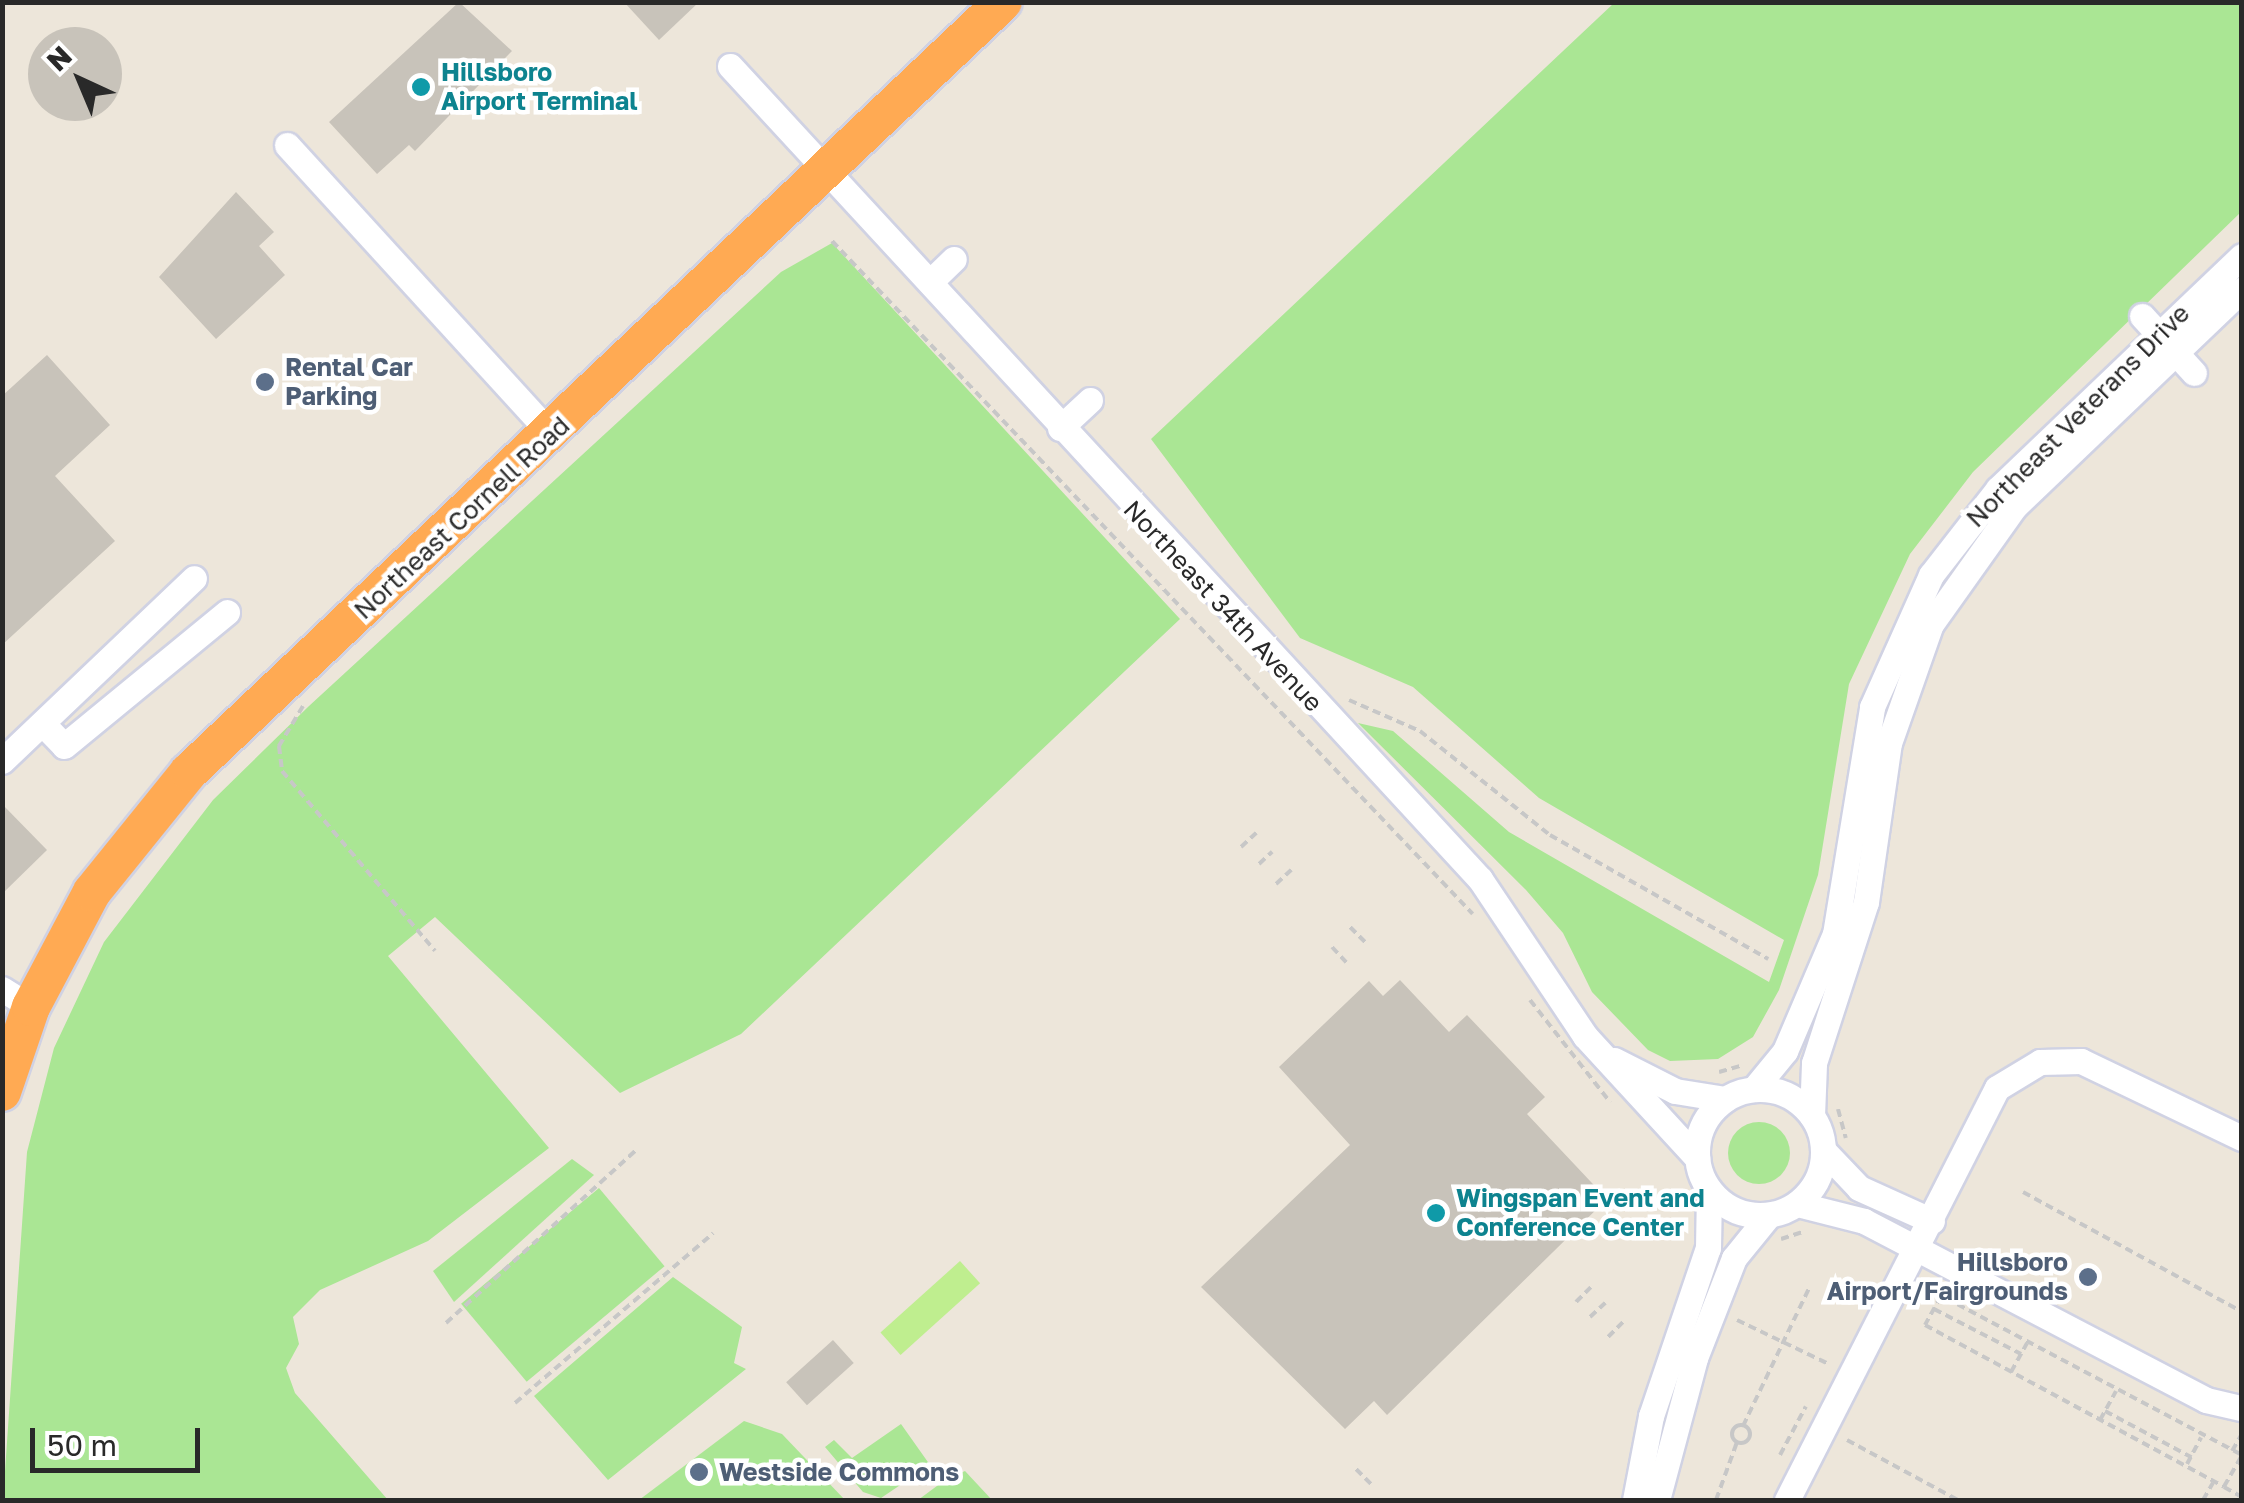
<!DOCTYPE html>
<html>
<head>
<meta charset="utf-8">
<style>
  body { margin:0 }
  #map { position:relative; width:2244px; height:1503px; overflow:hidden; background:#ede6da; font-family:"Golos Text",sans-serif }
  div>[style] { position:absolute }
  .green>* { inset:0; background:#aae694; transform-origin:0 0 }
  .round { border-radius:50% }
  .pitch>* { inset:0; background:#bfee8f; transform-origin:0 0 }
  .building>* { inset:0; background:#c8c3ba; transform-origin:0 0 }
  .path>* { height:4px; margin-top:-2px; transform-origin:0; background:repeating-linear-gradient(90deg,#c7c7c7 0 8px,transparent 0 13px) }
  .path>.ring { margin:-2px; padding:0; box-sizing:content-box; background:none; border:4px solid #c7c7c7; border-radius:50% }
  .roads { filter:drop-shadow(2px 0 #d0d2e3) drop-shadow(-2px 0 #d0d2e3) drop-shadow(0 2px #d0d2e3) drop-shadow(0 -2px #d0d2e3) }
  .minor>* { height:25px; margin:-12.5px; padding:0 12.5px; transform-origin:12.5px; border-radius:12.5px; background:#fff }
  .minor>.ring { margin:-12.5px; padding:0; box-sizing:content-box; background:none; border:25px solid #fff; border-radius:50% }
  .highway>* { height:38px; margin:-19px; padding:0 19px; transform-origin:19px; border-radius:19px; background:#ffaa53 }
  .dots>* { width:28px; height:28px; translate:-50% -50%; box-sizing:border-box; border:5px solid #fff; border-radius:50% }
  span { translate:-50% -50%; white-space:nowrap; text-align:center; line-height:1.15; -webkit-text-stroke:9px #fff; paint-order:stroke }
  .culture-label { font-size:25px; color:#0d838f; font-weight:700 }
  .left { translate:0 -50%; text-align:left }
  .service-label { font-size:25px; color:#4e5e75; font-weight:700 }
  .right { translate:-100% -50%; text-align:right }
  .street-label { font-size:25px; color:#292929 }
  .frame { position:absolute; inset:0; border:5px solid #292929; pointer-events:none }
  .north { position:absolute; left:30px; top:30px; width:100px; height:100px; -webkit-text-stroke:8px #fff; paint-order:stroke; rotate:316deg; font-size:28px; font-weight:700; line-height:40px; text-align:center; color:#292929 }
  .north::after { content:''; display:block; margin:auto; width:35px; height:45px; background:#292929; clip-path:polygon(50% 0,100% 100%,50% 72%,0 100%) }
  .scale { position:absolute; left:30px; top:1428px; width:170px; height:45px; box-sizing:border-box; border:5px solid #292929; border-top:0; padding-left:12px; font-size:30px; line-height:35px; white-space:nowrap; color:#292929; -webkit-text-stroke:8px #fff; paint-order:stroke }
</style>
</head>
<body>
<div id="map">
  <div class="green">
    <div style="clip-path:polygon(1614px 3px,2241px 3px,2241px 212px,1973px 472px,1910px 554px,1849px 684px,1818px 875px,1779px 990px,1753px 1037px,1718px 1059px,1670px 1061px,1648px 1050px,1592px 992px,1563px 933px,1526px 890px,1358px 723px,1393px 731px,1509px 832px,1769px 982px,1784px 940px,1539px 798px,1413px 687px,1300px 638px,1151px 439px)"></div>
    <div style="clip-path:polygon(832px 243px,1180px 619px,741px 1034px,620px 1093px,435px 917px,388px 956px,549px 1148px,428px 1241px,320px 1290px,293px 1317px,299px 1344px,286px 1368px,295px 1393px,388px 1500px,3px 1500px,27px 1152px,54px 1048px,104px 942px,213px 800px,309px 706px,781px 272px)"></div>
    <div class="round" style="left:1728px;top:1122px;width:62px;height:62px"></div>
    <div style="clip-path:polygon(572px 1159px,594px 1175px,454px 1302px,433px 1271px)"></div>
    <div style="left:599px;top:1188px;width:102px;height:180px;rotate:50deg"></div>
    <div style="clip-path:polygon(673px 1277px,742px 1327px,734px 1363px,746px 1369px,608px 1480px,534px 1396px)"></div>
    <div style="clip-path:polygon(744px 1421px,782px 1434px,845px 1500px,639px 1500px)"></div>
    <div style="clip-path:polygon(901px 1424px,930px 1465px,881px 1498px,863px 1492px,825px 1447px,834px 1440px,852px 1458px)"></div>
    <div style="clip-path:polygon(965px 1471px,992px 1500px,918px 1500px,945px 1480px)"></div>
  </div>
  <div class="pitch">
    <div style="left:960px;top:1261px;width:30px;height:107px;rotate:48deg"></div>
  </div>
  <div class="building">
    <div style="clip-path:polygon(459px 2px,512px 51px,415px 151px,409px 145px,377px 174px,329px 122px)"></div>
    <div style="clip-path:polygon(624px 2px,699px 2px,659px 40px)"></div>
    <div class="round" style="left:28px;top:27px;width:94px;height:94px"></div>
    <div style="clip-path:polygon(236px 192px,274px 232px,259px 246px,285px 275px,216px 339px,159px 277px)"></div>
    <div style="clip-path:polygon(47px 355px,110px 425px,55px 476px,115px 541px,2px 645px,2px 396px)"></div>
    <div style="clip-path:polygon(2px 804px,47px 850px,2px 894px)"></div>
    <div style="clip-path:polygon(1400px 980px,1449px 1032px,1467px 1015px,1545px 1097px,1527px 1114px,1607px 1199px,1387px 1415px,1374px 1401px,1345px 1429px,1201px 1287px,1350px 1145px,1279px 1067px,1369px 981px,1383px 996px)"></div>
    <div style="left:833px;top:1340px;width:31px;height:63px;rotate:48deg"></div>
  </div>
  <div class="path">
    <div style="left:832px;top:241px;width:929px;rotate:46.4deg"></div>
    <div style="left:1349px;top:700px;width:77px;rotate:23.6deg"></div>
    <div style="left:1420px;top:731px;width:166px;rotate:38.7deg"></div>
    <div style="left:1550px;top:835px;width:251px;rotate:29.6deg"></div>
    <div style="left:303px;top:706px;width:47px;rotate:121deg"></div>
    <div style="left:279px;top:746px;width:25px;rotate:83deg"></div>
    <div style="left:282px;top:771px;width:236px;rotate:49.6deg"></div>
    <div style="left:1241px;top:847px;width:21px;rotate:-43deg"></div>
    <div style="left:1259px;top:864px;width:18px;rotate:-43deg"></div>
    <div style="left:1276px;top:884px;width:21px;rotate:-43deg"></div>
    <div style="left:1350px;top:927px;width:23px;rotate:45deg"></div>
    <div style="left:1332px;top:947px;width:21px;rotate:47deg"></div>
    <div style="left:1530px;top:1000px;width:130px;rotate:51.9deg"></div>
    <div style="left:1719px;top:1072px;width:25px;rotate:-16deg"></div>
    <div style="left:1838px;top:1109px;width:30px;rotate:75deg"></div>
    <div style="left:2023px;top:1192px;width:247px;rotate:28.7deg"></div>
    <div style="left:1781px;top:1239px;width:25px;rotate:-18deg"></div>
    <div style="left:1923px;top:1286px;width:361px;rotate:27.9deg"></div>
    <div style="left:1941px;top:1296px;width:33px;rotate:119deg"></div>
    <div style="left:1925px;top:1325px;width:340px;rotate:28.4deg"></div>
    <div style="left:1576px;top:1302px;width:21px;rotate:-45deg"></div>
    <div style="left:1934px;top:1309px;width:98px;rotate:27.3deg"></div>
    <div style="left:1590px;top:1317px;width:21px;rotate:-43deg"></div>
    <div style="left:1737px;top:1320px;width:102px;rotate:25.6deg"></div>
    <div style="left:446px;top:1323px;width:256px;rotate:-42.3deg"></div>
    <div style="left:1608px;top:1337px;width:21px;rotate:-45deg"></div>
    <div style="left:2011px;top:1372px;width:33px;rotate:-61deg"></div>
    <div style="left:515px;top:1403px;width:261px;rotate:-40.6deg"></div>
    <div style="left:2105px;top:1411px;width:98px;rotate:28.1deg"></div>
    <div style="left:2100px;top:1420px;width:33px;rotate:-61deg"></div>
    <div class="ring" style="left:1732px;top:1425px;width:14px;height:14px"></div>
    <div style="left:1743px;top:1426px;width:153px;rotate:-64.4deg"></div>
    <div style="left:1847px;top:1440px;width:126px;rotate:28.4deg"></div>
    <div style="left:2232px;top:1451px;width:20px;rotate:-60deg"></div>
    <div style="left:1780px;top:1455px;width:55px;rotate:-62deg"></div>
    <div style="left:2241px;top:1457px;width:34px;rotate:120deg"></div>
    <div style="left:2224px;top:1487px;width:21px;rotate:29deg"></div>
    <div style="left:2187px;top:1464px;width:30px;rotate:-62deg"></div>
    <div style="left:1356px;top:1469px;width:21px;rotate:45deg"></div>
    <div style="left:1716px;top:1500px;width:62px;rotate:-70.1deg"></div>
    <div style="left:2203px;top:1500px;width:20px;rotate:-60deg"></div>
  </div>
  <div class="roads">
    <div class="minor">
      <div style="left:730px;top:66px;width:1106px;rotate:47.31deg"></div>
      <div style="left:1480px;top:879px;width:189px;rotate:56.2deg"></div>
      <div style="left:1585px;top:1036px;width:166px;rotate:47.4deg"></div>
      <div style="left:287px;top:145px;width:393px;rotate:47.6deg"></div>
      <div style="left:930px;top:282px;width:33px;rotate:-44deg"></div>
      <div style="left:2142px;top:316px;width:77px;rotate:47.6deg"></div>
      <div style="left:1060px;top:428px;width:41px;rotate:-43deg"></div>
      <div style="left:43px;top:724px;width:30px;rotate:46deg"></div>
      <div style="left:64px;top:746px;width:211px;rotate:-39.4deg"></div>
      <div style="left:2px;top:761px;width:265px;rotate:-43.6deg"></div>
      <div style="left:2px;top:989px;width:34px;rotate:32deg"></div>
      <div style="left:1614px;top:1060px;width:68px;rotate:26.9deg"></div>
      <div style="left:1675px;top:1091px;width:51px;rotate:9.1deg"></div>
      <div style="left:1754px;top:1089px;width:49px;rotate:-50.8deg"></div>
      <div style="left:1785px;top:1051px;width:127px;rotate:-66.9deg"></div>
      <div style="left:1835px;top:934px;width:230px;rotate:-80.7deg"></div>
      <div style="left:1872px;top:707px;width:145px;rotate:-65.9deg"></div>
      <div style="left:1931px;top:575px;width:109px;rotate:-52.1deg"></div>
      <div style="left:1998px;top:489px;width:337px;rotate:-43.7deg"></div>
      <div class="ring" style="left:1697px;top:1089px;width:101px;height:101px"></div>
      <div style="left:1812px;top:1116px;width:53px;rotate:-87.8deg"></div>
      <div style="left:1814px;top:1063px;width:169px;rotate:-72.1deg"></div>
      <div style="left:1866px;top:902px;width:161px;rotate:-81.8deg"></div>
      <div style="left:1889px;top:743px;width:126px;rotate:-70.6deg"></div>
      <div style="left:1931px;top:624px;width:143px;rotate:-54.6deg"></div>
      <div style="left:2014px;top:507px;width:315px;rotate:-43.7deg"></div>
      <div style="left:1823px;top:1150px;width:52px;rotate:46.5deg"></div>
      <div style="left:1859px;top:1188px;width:80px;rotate:24.3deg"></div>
      <div style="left:1797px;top:1204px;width:69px;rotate:14.2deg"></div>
      <div style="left:1864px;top:1221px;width:386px;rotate:27.6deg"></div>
      <div style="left:2206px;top:1400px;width:37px;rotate:13deg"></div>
      <div style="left:1635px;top:1500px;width:86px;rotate:-79.2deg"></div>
      <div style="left:1651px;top:1416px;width:177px;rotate:-71.3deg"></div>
      <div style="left:1708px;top:1248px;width:58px;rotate:-89deg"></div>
      <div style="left:1657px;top:1500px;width:147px;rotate:-75deg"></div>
      <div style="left:1695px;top:1358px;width:107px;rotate:-68.7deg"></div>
      <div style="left:1734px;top:1258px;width:54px;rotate:-51deg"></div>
      <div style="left:1787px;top:1500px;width:462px;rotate:-63deg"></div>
      <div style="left:1997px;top:1088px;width:50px;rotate:-31.2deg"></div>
      <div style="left:2040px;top:1062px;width:41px;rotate:-1.4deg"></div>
      <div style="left:2081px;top:1061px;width:178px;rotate:25.6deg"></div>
    </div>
    <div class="highway">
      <div style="left:2px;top:1092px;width:90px;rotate:-71.2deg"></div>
      <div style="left:31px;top:1007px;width:130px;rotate:-62.1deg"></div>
      <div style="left:92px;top:892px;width:154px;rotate:-51.1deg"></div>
      <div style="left:189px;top:772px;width:1120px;rotate:-43.41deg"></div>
    </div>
  </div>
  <div class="dots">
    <div style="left:421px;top:87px;background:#0f9aa8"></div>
    <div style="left:265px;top:382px;background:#5c6f8a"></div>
    <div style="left:1436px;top:1213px;background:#0f9aa8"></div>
    <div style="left:2088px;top:1277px;background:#5c6f8a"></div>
    <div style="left:699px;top:1472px;background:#5c6f8a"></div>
  </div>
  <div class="culture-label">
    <span class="left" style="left:441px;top:87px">Hillsboro<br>Airport Terminal</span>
    <span class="left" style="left:1456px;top:1213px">Wingspan Event and<br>Conference Center</span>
  </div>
  <div class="service-label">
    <span class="left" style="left:285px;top:382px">Rental Car<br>Parking</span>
    <span class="right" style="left:2068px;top:1277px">Hillsboro<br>Airport/Fairgrounds</span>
    <span class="left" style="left:719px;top:1472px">Westside Commons</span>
  </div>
  <div class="street-label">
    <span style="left:2078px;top:416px;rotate:-45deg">Northeast Veterans Drive</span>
    <span style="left:462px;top:518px;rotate:-43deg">Northeast Cornell Road</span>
    <span style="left:1223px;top:606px;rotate:47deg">Northeast 34th Avenue</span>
  </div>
  <div class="frame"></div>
  <div class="north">N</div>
  <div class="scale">50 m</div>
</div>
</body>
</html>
